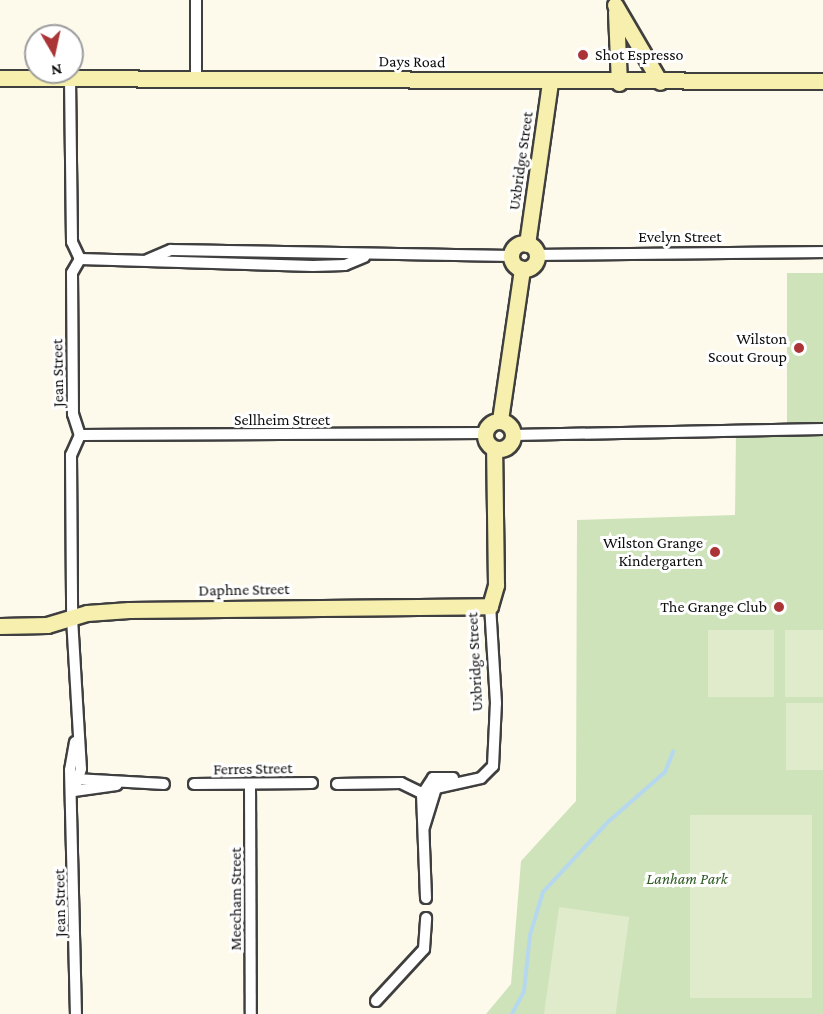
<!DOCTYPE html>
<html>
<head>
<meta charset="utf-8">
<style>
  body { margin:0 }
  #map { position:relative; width:823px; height:1014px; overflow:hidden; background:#fdfaec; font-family:"Crimson Pro",serif }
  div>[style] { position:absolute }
  .green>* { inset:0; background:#cee3ba }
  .pitch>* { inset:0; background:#dfebcb; transform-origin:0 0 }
  .stream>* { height:4px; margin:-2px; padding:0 2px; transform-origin:2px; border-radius:2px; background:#b6d8ef }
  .roads { filter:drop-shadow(2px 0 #3f3f3f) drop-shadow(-2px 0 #3f3f3f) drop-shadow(0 2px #3f3f3f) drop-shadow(0 -2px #3f3f3f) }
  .street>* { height:10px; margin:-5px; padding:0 5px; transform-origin:5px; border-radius:5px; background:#fff }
  .secondary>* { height:15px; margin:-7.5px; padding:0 7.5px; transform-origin:7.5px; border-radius:7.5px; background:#f6efae }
  .secondary>.ring { margin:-7.5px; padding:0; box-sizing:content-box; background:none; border:15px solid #f6efae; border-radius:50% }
  .dots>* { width:16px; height:16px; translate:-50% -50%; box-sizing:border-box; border:3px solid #fff; border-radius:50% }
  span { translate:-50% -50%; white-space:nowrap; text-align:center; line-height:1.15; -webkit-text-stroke:6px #fff; paint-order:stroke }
  .poi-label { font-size:16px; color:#0c0c0c }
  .left { translate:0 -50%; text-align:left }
  .right { translate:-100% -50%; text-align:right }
  .street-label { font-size:16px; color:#0c0c0c }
  .park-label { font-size:16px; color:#2e5b24; font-style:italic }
  .north { position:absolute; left:24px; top:24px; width:60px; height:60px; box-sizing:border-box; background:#fff; border:2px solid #9e9e9e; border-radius:50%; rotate:171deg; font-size:16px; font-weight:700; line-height:24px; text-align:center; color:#0c0c0c }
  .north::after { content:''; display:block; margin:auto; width:21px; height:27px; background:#ab3437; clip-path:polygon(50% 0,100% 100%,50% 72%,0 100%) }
</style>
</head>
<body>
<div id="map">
  <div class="green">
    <div style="clip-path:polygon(787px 273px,823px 273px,823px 1014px,486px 1014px,511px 984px,521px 861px,576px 801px,577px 520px,735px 515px,736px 433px,787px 434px)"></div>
  </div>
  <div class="pitch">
    <div style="left:708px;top:630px;width:66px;height:67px"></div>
    <div style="left:785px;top:630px;width:38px;height:67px"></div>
    <div style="left:786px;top:703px;width:37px;height:67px"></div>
    <div style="left:690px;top:815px;width:122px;height:183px"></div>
    <div style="left:559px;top:907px;width:71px;height:108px;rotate:8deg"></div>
  </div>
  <div class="stream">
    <div style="left:512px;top:1014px;width:26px;rotate:-62deg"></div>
    <div style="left:524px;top:991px;width:56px;rotate:-83.9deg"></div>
    <div style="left:530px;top:935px;width:45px;rotate:-73.2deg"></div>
    <div style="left:543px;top:892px;width:97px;rotate:-47.1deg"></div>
    <div style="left:609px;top:821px;width:74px;rotate:-41.2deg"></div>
    <div style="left:665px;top:772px;width:22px;rotate:-68deg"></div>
  </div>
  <div class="roads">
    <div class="street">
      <div style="left:70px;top:78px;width:164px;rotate:89.3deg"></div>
      <div style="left:72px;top:242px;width:19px;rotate:65deg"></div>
      <div style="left:80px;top:259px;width:16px;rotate:120deg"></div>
      <div style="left:72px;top:273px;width:141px;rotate:89.6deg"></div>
      <div style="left:73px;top:414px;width:22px;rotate:72deg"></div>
      <div style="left:80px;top:435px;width:22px;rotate:114deg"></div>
      <div style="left:71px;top:455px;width:163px;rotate:89.6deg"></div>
      <div style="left:72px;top:618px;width:151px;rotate:86.6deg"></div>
      <div style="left:81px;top:769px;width:23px;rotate:108deg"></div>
      <div style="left:196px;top:78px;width:78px;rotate:-90deg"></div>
      <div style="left:537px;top:255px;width:286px;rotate:-0.6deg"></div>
      <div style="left:80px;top:259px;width:233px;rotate:1.7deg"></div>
      <div style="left:313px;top:266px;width:32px;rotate:-2deg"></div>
      <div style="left:345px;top:265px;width:21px;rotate:-23deg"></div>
      <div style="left:147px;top:260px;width:26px;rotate:-23deg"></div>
      <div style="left:171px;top:250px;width:341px;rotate:1deg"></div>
      <div style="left:80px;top:435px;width:404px;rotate:-0.3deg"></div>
      <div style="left:513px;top:435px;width:310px;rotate:-1.1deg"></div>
      <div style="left:75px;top:742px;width:28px;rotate:100deg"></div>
      <div style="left:70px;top:770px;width:244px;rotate:88.6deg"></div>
      <div style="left:75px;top:779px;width:89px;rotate:3.2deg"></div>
      <div style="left:194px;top:784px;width:118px;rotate:-0.5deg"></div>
      <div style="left:250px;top:784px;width:230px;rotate:89.8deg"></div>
      <div style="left:337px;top:784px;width:64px;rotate:-0.9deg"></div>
      <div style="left:401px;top:783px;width:28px;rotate:26deg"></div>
      <div style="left:74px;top:791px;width:43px;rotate:-7.9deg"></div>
      <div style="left:424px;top:827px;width:41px;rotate:-72.9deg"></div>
      <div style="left:436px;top:788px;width:46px;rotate:-12.5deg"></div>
      <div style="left:481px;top:778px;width:17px;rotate:-45deg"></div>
      <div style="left:493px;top:766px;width:63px;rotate:-87.3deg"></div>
      <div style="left:496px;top:703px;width:97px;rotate:-93.5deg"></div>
      <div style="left:426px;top:898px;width:103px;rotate:-92.2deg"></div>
      <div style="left:422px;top:795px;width:20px;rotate:-57deg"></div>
      <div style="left:433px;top:778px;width:20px"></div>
      <div style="left:376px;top:1001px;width:71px;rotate:-47.3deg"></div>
      <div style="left:424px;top:949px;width:31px;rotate:-86deg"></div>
    </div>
    <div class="secondary">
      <div style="left:615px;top:5px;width:89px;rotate:59.7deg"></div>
      <div style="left:616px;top:12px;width:71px;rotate:87.6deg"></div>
      <div style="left:0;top:78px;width:823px;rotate:0.21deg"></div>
      <div class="ring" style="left:511px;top:243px;width:11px;height:11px"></div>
      <div style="left:527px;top:244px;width:163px;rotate:-81.9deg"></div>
      <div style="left:500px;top:420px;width:153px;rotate:-81.7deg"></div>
      <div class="ring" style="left:485px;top:421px;width:13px;height:13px"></div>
      <div style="left:0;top:626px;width:47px;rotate:-1.2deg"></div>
      <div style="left:47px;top:625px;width:42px;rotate:-16.7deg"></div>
      <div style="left:87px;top:613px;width:42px;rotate:-4.1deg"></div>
      <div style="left:129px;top:610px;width:361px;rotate:-0.6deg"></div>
      <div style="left:490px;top:606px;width:22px;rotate:-74deg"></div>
      <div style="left:496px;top:585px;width:136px;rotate:-90.8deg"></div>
    </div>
  </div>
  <div class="dots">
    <div style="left:583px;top:55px;background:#ab3437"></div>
    <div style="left:799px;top:348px;background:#ab3437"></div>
    <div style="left:715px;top:552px;background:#ab3437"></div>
    <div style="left:779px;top:607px;background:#ab3437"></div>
  </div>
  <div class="poi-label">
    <span class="left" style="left:595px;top:55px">Shot Espresso</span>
    <span class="right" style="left:787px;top:348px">Wilston<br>Scout Group</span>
    <span class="right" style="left:703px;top:552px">Wilston Grange<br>Kindergarten</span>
    <span class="right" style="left:767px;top:607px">The Grange Club</span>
  </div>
  <div class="street-label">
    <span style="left:412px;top:62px;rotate:1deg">Days Road</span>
    <span style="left:521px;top:161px;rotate:-82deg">Uxbridge Street</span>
    <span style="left:680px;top:237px">Evelyn Street</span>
    <span style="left:58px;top:373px;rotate:-91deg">Jean Street</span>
    <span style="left:282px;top:420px">Sellheim Street</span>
    <span style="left:244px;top:590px;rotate:-1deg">Daphne Street</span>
    <span style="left:475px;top:662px;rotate:-93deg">Uxbridge Street</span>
    <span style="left:253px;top:769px;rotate:-1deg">Ferres Street</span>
    <span style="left:236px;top:899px;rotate:-90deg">Meecham Street</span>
    <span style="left:60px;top:903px;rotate:-91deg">Jean Street</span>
  </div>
  <div class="park-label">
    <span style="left:687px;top:879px">Lanham Park</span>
  </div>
  <div class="north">N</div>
</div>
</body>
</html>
